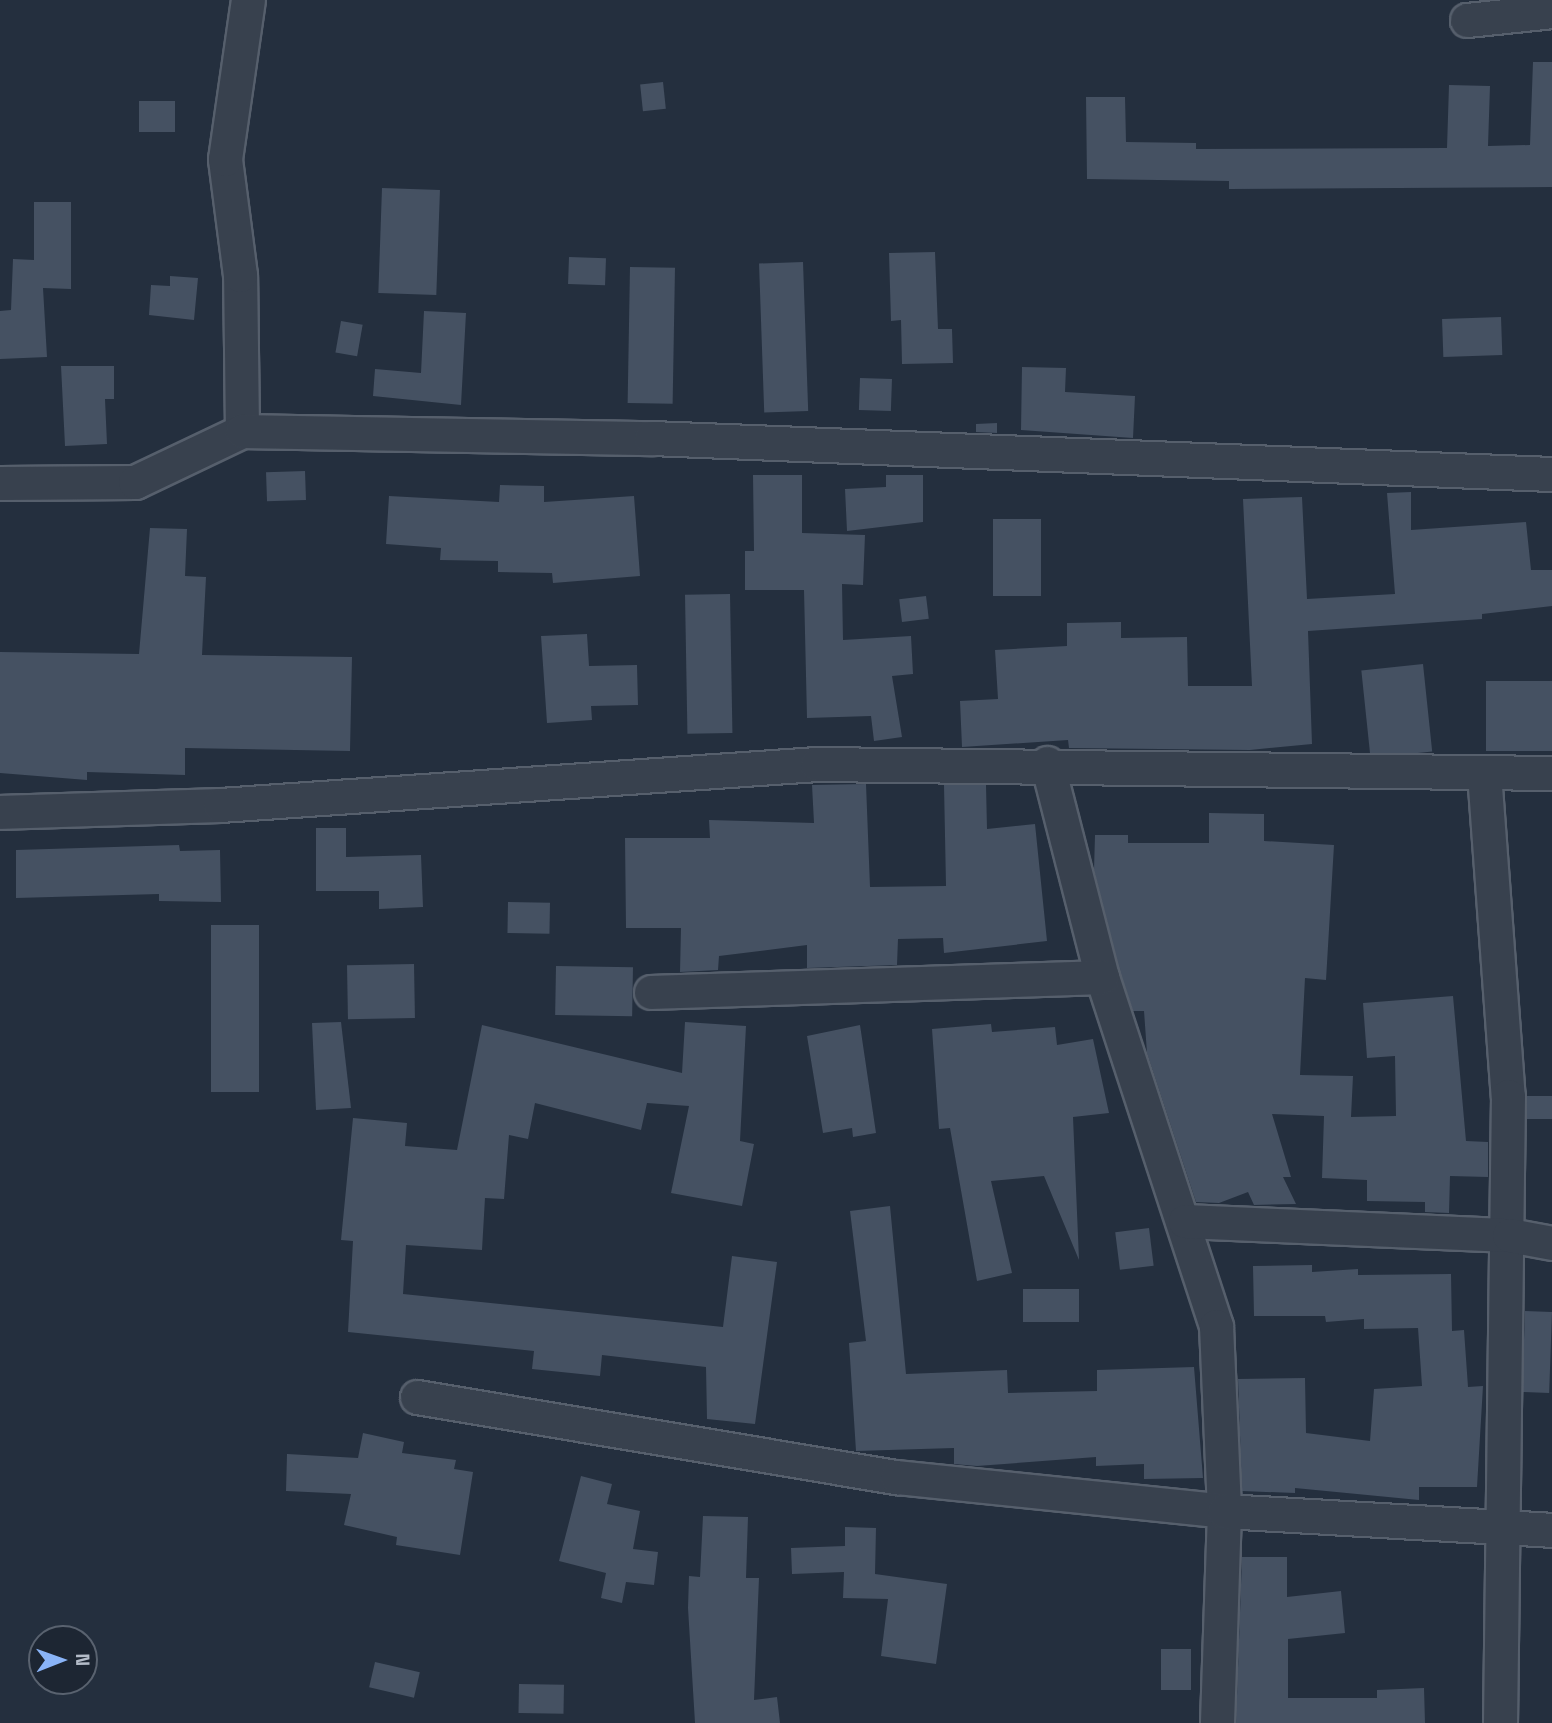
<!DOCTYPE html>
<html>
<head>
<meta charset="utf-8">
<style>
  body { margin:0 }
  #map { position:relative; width:1552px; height:1723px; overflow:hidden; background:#242f3e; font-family:"Space Grotesk",sans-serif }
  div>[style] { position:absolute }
  .building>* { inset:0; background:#455162; transform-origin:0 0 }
  .roads { filter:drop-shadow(2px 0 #565f6c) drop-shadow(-2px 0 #565f6c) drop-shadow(0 2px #565f6c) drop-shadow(0 -2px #565f6c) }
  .street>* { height:33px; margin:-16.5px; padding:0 16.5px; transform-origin:16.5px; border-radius:16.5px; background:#38414e }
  span { translate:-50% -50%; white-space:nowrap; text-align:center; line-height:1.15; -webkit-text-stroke:5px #1d2633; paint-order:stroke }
  .north { position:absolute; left:28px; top:1625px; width:70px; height:70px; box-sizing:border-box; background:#1d2633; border:2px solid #59626f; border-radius:50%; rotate:89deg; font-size:19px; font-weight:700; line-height:28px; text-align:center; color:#b4bcc9 }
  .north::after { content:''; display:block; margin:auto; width:24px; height:32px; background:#8ab4f8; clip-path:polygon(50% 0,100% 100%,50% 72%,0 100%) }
</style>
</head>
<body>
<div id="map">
  <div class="building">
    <div style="clip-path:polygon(1533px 62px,1552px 62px,1552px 187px,1229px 189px,1229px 181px,1087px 179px,1086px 97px,1125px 97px,1126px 142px,1196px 143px,1196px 149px,1447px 148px,1449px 85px,1490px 86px,1488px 146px,1530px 145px)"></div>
    <div style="left:663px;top:82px;width:27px;height:23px;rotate:84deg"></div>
    <div style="left:139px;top:101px;width:36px;height:31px"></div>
    <div style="left:382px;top:188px;width:58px;height:105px;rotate:2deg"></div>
    <div style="clip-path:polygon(34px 202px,71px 202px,71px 289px,43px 288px,47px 357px,0 359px,0 311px,11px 310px,13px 259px,34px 260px)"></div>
    <div style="clip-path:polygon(935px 252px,938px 329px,952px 329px,953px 363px,902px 364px,901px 320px,891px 321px,889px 253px)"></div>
    <div style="left:569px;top:257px;width:37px;height:27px;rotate:2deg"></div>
    <div style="left:803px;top:262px;width:149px;height:44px;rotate:88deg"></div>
    <div style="left:630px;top:267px;width:45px;height:136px;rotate:1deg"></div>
    <div style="clip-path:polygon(170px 276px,198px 278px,194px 320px,149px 315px,151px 285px,170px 286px)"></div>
    <div style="clip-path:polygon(424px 311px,466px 313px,461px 405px,373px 396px,375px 369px,421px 373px)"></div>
    <div style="left:1501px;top:317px;width:38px;height:59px;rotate:88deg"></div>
    <div style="left:341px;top:321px;width:22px;height:32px;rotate:10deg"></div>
    <div style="clip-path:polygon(61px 366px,114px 366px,114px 399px,105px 399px,107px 444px,65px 446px)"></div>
    <div style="clip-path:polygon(1022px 367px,1066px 368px,1065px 392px,1135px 396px,1133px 438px,1021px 430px)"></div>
    <div style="left:860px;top:378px;width:32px;height:32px;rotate:2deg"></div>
    <div style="clip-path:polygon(997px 423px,997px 433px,976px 432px,976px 424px)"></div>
    <div style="left:305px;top:471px;width:29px;height:39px;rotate:88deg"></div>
    <div style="clip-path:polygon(753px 475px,802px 475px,802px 533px,865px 535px,863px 585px,842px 584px,843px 640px,911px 636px,913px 674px,892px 676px,902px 737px,874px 741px,871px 716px,807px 718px,804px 590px,745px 590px,745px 551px,754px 551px)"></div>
    <div style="clip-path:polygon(886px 475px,923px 475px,923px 522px,847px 531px,845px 489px,886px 487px)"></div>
    <div style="clip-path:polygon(500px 485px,544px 486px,544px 502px,634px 496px,640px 576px,553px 583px,552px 573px,498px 572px,498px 561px,440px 560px,441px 548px,386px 544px,389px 496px,499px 502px)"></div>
    <div style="clip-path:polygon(1411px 492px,1411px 530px,1526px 522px,1531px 570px,1552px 570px,1552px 606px,1482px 614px,1482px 619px,1308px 631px,1312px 744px,1250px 750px,1069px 748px,1068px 740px,962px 747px,960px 701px,998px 699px,995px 650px,1067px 646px,1067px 623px,1121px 622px,1121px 638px,1187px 637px,1188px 686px,1252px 686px,1243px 499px,1302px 497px,1307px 599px,1395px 594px,1387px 493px)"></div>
    <div style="left:1041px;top:519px;width:77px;height:48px;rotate:90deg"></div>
    <div style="clip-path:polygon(150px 528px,187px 529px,185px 576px,206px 577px,202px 655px,352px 657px,350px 751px,185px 748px,185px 775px,87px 772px,87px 780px,0 773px,0 652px,139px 654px)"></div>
    <div style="left:730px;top:594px;width:139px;height:45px;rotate:89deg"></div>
    <div style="left:926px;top:596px;width:23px;height:27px;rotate:83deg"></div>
    <div style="clip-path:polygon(587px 634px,589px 666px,637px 665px,638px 705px,591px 706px,592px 720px,547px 723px,541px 636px)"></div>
    <div style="left:1423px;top:664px;width:88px;height:62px;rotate:84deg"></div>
    <div style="left:1552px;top:681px;width:70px;height:66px;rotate:90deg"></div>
    <div style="clip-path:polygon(866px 784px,870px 887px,946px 886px,944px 785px,986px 785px,987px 829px,1035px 824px,1047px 941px,944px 953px,943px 938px,898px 939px,897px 965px,807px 968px,807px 945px,719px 956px,718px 970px,680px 972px,681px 928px,626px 928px,625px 838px,710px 838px,709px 820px,814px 823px,812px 785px)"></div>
    <div style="clip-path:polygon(1209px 813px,1264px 814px,1264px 841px,1334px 845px,1326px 980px,1305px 978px,1300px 1075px,1353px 1076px,1351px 1117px,1396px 1116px,1395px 1056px,1367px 1058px,1363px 1003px,1453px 996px,1466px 1141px,1488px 1142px,1488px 1177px,1450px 1176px,1449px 1213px,1425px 1212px,1425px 1202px,1367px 1201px,1367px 1180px,1322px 1178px,1324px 1116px,1272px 1114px,1291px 1177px,1283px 1177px,1296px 1204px,1254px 1205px,1248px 1192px,1219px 1203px,1196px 1202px,1147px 1053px,1144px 1011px,1133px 1011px,1120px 972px,1094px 870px,1095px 835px,1128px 835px,1128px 843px,1209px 843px)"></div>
    <div style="clip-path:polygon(316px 828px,346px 828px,346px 857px,421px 855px,423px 907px,379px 909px,379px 891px,316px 891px)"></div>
    <div style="clip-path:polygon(179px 845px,180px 851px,220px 850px,221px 902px,159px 901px,159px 894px,16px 898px,16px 850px)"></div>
    <div style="left:508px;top:902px;width:42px;height:31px;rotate:1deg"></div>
    <div style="left:259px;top:925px;width:167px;height:48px;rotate:90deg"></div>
    <div style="left:414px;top:964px;width:54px;height:67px;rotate:89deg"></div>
    <div style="left:556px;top:966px;width:77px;height:49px;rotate:1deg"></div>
    <div style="clip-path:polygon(341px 1022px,351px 1108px,316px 1110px,312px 1023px)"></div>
    <div style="clip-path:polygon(685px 1022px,746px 1026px,740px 1141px,754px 1144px,742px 1206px,671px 1193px,689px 1106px,647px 1103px,641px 1130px,535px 1103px,528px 1139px,509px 1135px,504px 1199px,485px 1198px,482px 1250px,406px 1245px,403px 1294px,723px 1327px,732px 1256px,777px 1262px,755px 1424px,707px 1419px,706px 1367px,602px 1355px,600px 1376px,532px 1369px,534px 1351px,348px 1332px,353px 1241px,341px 1240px,353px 1118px,407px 1123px,405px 1146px,457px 1150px,482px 1025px,682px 1073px)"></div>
    <div style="clip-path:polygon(991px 1024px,992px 1032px,1055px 1027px,1057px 1045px,1093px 1039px,1109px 1113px,1073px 1117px,1079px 1260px,1044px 1176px,991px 1181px,1012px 1273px,977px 1281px,950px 1128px,939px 1129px,932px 1029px)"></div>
    <div style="clip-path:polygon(860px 1025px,876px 1133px,853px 1137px,852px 1128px,823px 1133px,807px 1036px)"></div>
    <div style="left:1552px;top:1096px;width:23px;height:25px;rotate:90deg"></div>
    <div style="clip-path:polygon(890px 1206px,906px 1374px,1007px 1370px,1008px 1393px,1097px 1391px,1097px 1370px,1194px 1367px,1203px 1478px,1144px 1479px,1144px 1464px,1096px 1466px,1096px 1457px,977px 1466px,954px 1464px,954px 1448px,856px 1451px,849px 1343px,866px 1341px,850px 1211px)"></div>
    <div style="left:1149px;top:1228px;width:38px;height:34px;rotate:83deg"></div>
    <div style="clip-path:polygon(1312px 1265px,1312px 1272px,1358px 1269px,1358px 1275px,1451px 1274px,1452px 1331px,1464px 1330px,1468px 1387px,1483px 1386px,1477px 1487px,1419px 1487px,1419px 1500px,1295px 1488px,1295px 1493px,1242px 1491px,1238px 1379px,1305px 1378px,1306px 1433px,1370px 1441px,1374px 1389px,1422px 1386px,1418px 1328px,1364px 1329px,1364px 1319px,1326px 1322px,1325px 1316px,1254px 1316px,1253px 1266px)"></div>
    <div style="left:1023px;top:1289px;width:56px;height:33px"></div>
    <div style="left:1525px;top:1311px;width:27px;height:81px;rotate:2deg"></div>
    <div style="clip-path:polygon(363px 1433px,404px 1442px,402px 1453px,456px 1460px,454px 1469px,473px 1472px,460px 1555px,396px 1545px,397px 1537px,344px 1525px,351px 1494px,286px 1491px,287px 1454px,358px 1458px)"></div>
    <div style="clip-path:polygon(581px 1476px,612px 1484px,607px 1504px,640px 1511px,633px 1549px,658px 1552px,654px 1585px,626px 1582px,622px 1603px,601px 1598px,606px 1573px,559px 1561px)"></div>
    <div style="clip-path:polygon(703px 1516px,748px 1517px,746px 1578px,759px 1578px,754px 1700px,777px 1697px,780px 1723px,695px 1723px,688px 1608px,689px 1576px,700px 1577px)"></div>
    <div style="clip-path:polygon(845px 1527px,876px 1528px,875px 1574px,947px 1584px,936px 1664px,881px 1656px,888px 1599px,843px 1598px,844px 1572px,792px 1574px,791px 1548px,845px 1546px)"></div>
    <div style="clip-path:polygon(1242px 1557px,1287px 1557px,1287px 1597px,1341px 1591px,1345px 1633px,1288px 1639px,1288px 1698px,1377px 1698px,1377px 1690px,1424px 1688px,1425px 1723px,1236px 1723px)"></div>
    <div style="left:1161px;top:1649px;width:30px;height:41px"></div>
    <div style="left:375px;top:1662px;width:46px;height:26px;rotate:13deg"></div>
    <div style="left:519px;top:1684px;width:45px;height:29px;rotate:1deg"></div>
  </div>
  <div class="roads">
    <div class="street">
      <div style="left:1467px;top:20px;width:85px;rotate:-6deg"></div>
      <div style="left:242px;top:431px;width:156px;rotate:-90.7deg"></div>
      <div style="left:240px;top:275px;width:117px;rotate:-97.4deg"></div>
      <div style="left:225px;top:159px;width:161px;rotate:-81.8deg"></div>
      <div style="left:0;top:483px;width:135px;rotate:-0.4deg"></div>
      <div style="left:135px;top:482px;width:119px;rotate:-25.5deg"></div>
      <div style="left:242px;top:431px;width:409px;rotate:1deg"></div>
      <div style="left:651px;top:438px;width:902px;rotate:2.29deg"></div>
      <div style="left:1047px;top:763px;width:221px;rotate:75.6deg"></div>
      <div style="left:1102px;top:977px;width:367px;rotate:71.9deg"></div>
      <div style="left:1216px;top:1326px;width:185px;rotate:87.5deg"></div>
      <div style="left:1224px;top:1511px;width:212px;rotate:91.9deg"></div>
      <div style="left:1484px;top:773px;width:324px;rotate:85.8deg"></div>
      <div style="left:1508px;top:1096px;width:627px;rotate:90.73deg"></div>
      <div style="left:0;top:812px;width:220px;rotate:-1.8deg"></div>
      <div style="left:220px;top:805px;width:598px;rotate:-3.93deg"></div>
      <div style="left:817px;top:764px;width:735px;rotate:0.7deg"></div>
      <div style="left:651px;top:992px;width:451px;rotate:-1.9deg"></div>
      <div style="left:1185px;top:1221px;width:324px;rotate:2.5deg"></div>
      <div style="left:1509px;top:1235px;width:44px;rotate:10.5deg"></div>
      <div style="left:417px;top:1397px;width:487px;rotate:9.5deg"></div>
      <div style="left:897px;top:1477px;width:329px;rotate:5.9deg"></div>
      <div style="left:1224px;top:1511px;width:329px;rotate:3.3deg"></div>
    </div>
  </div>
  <div class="north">N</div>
</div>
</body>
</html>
